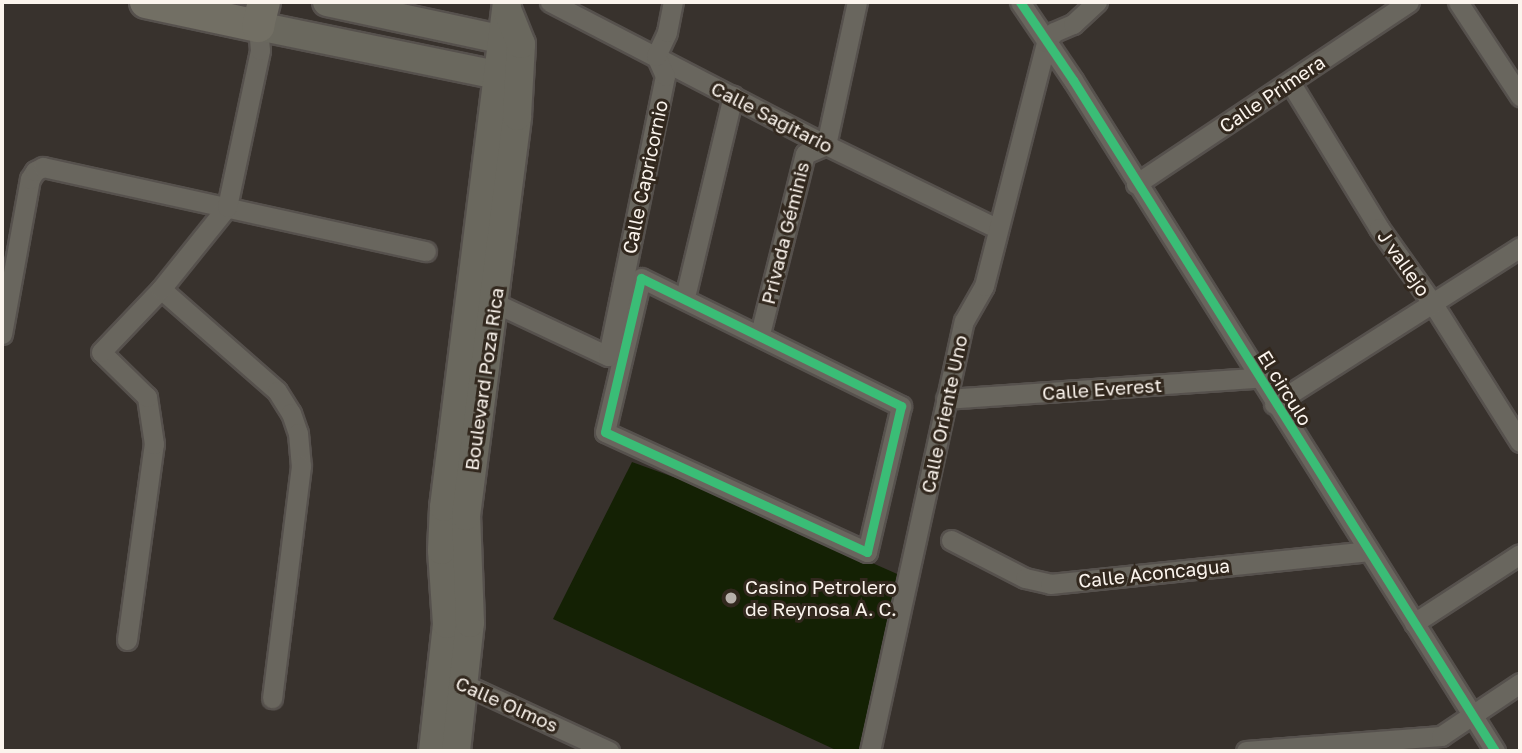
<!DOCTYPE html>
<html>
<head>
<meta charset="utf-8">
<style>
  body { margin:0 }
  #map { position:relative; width:1522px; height:753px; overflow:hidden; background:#38322d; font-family:"Golos Text",sans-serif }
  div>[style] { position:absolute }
  .water>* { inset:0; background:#142104 }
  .roads { filter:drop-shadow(2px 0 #56514d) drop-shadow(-2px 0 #56514d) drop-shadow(0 2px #56514d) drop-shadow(0 -2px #56514d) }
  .street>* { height:19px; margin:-9.5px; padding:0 9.5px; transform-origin:9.5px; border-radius:9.5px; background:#69665e }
  .secondary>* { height:28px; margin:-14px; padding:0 14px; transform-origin:14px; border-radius:14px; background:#6a685e }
  .primary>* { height:32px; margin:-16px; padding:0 16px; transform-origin:16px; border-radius:16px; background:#726f64 }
  .cycleway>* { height:9px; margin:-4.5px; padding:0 4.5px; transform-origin:4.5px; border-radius:4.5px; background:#3abd76 }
  .dots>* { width:19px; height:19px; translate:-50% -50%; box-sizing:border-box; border:4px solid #32281e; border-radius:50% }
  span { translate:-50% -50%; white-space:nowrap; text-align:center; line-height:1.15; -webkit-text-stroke:6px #32281e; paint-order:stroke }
  .street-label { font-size:19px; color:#fbf4ed }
  .poi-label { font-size:19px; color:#fbf4ed }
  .left { translate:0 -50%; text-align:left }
  .frame { position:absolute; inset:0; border:4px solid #fbf4ed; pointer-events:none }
</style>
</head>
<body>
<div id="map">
  <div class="water">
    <div style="clip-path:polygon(632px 462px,698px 486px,904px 577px,861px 751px,838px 751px,553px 619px)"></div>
  </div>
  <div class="roads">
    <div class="street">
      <div style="left:550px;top:2px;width:311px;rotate:27.4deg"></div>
      <div style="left:826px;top:145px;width:189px;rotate:26deg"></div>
      <div style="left:1020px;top:2px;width:94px;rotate:55.8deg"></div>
      <div style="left:1073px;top:80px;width:793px;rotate:57.83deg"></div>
      <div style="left:1458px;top:2px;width:113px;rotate:56.6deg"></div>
      <div style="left:1290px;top:82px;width:171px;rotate:58.6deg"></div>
      <div style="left:1379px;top:228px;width:93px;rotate:54.6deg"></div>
      <div style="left:1433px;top:304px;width:163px;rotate:57.8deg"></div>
      <div style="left:1136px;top:184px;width:328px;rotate:-33.7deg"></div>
      <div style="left:641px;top:278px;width:290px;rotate:26.2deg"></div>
      <div style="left:901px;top:406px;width:150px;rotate:103.1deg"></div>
      <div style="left:867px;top:552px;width:288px;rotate:-155.4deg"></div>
      <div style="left:605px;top:432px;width:158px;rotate:-76.8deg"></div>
      <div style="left:161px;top:289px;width:154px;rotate:41.3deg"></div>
      <div style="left:277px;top:391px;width:26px;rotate:58deg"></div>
      <div style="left:291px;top:413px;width:21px;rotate:71deg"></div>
      <div style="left:298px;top:433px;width:33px;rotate:85deg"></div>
      <div style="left:301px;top:466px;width:234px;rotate:97.1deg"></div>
      <div style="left:685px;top:297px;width:207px;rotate:-76.6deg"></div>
      <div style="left:495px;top:303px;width:125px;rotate:25.1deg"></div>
      <div style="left:608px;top:356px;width:286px;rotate:-78.5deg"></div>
      <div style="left:665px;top:76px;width:22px;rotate:-114deg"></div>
      <div style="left:656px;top:56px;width:26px;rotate:-65deg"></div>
      <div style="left:667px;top:32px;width:31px;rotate:-79deg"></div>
      <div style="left:2px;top:334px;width:158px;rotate:-79.8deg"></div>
      <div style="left:30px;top:179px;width:9px;rotate:-58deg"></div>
      <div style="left:35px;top:171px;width:9px;rotate:-27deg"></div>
      <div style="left:43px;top:167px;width:392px;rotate:12.4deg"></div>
      <div style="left:760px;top:334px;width:186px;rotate:-76deg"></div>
      <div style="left:805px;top:154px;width:23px;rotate:-23deg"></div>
      <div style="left:826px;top:145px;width:146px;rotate:-77.8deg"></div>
      <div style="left:946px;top:399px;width:313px;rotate:-3.9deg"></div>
      <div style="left:1274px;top:404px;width:292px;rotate:-32.5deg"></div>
      <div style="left:951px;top:540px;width:83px;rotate:27.2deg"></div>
      <div style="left:1025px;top:578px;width:26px;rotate:13deg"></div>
      <div style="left:1050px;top:584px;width:319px;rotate:-5.9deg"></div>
      <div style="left:1414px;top:623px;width:126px;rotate:-33.1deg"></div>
      <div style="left:127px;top:640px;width:198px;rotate:-82.2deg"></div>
      <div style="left:154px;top:444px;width:48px;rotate:-98.5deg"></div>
      <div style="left:147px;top:397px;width:64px;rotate:-135.6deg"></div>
      <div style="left:101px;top:352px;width:87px;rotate:-46.4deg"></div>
      <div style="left:161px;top:289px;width:105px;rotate:-51.2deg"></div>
      <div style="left:227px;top:207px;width:160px;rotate:-78.1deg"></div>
      <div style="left:260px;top:50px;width:24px;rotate:-95deg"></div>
      <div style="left:453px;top:679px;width:172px;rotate:24.8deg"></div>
      <div style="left:870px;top:751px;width:440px;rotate:-77.7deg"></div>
      <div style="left:964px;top:321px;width:40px;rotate:-60.3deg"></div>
      <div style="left:984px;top:286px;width:252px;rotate:-75.7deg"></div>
      <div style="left:1046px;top:42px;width:13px;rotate:-51deg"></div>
      <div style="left:1054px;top:32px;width:21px;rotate:-23deg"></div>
      <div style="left:1073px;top:24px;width:33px;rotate:-43deg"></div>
      <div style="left:1246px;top:751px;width:196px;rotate:-4.4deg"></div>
      <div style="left:1441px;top:736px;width:95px;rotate:-33.9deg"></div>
    </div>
    <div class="secondary">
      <div style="left:327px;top:2px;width:196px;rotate:12.1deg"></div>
      <div style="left:258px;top:26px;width:263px;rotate:11.6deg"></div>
      <div style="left:433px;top:751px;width:128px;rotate:-83.7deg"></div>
      <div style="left:447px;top:624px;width:74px;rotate:-93.9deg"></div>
      <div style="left:442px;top:550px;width:43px;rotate:-87.3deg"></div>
      <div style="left:444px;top:507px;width:509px;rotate:-82.89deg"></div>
      <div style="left:456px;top:751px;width:129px;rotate:-83.8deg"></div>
      <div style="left:470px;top:623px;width:107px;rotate:-92.1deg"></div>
      <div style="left:466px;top:516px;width:403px;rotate:-82.7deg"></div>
      <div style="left:517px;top:116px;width:72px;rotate:-86.8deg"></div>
      <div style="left:521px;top:44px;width:38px;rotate:-112deg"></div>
    </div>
    <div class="primary">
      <div style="left:146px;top:2px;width:115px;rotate:12.1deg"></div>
      <div style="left:258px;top:26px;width:25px;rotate:-76deg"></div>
    </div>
  </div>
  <div class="cycleway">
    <div style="left:1020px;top:2px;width:94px;rotate:55.8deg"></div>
    <div style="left:1073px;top:80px;width:793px;rotate:57.83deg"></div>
    <div style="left:641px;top:278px;width:290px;rotate:26.2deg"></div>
    <div style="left:901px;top:406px;width:150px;rotate:103.1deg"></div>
    <div style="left:867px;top:552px;width:288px;rotate:-155.4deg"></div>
    <div style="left:605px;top:432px;width:158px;rotate:-76.8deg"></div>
  </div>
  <div class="dots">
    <div style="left:731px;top:598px;background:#b7b0aa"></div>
  </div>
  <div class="street-label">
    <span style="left:1272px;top:94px;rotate:-34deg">Calle Primera</span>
    <span style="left:772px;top:117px;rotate:27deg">Calle Sagitario</span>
    <span style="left:645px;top:177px;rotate:-78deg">Calle Capricornio</span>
    <span style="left:785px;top:233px;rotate:-76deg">Privada Géminis</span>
    <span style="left:1404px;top:263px;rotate:55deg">J vallejo</span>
    <span style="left:484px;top:379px;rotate:-82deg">Boulevard Poza Rica</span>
    <span style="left:1285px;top:388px;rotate:58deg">El circulo</span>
    <span style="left:1102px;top:389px;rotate:-4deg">Calle Everest</span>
    <span style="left:944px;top:414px;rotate:-78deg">Calle Oriente Uno</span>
    <span style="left:1154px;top:573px;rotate:-6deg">Calle Aconcagua</span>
    <span style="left:507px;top:704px;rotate:24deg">Calle Olmos</span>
  </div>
  <div class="poi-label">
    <span class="left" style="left:745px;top:598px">Casino Petrolero<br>de Reynosa A. C.</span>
  </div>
  <div class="frame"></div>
</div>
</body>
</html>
